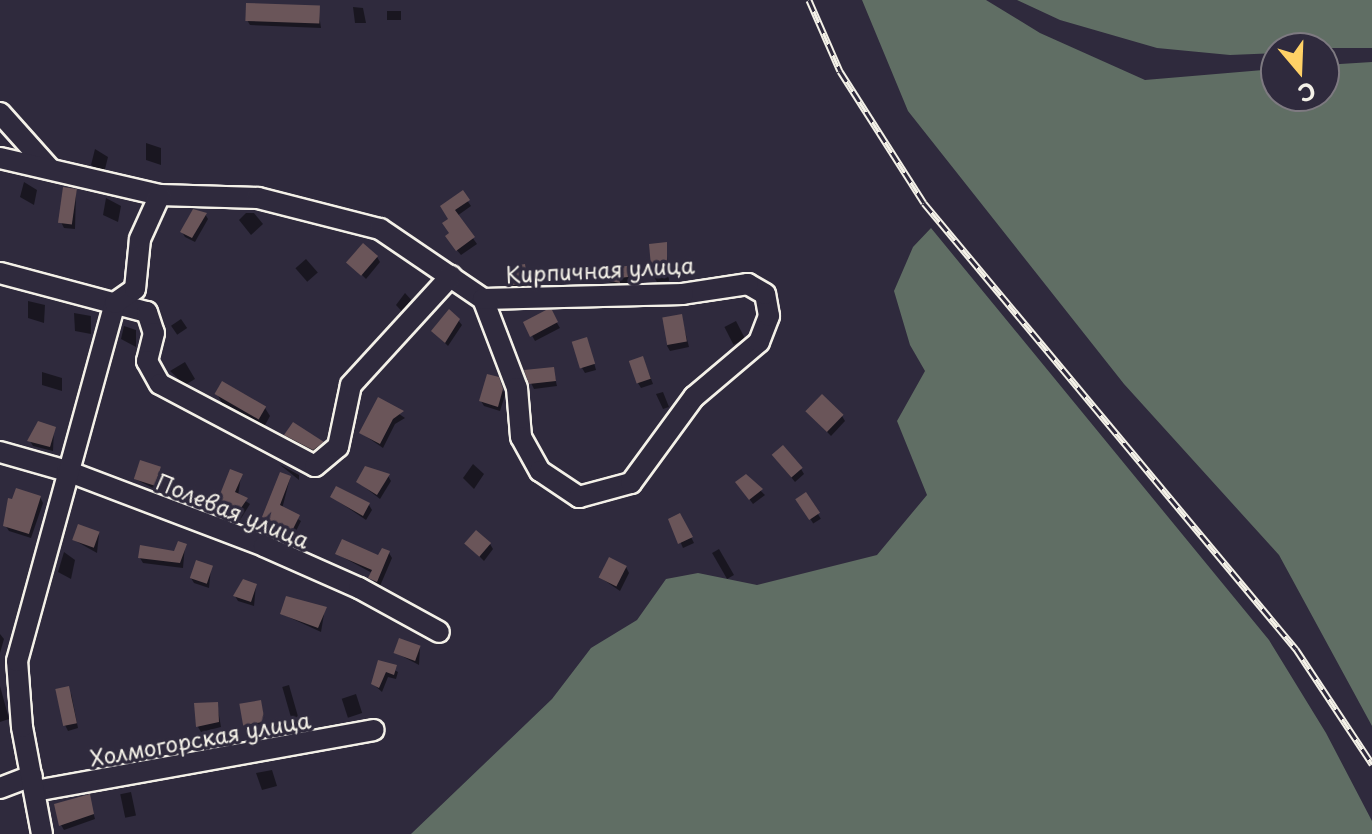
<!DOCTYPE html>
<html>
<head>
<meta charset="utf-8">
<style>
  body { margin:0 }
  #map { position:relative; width:1372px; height:834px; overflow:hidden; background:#2f2a3d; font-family:"Playpen Sans",sans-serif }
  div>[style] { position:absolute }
  .green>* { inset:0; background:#606e64 }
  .shadow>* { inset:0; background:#0007; transform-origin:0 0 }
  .building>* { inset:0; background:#6a5559; transform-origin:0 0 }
  .roads { filter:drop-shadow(2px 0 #f4f1e8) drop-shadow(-2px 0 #f4f1e8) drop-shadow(0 2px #f4f1e8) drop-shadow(0 -2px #f4f1e8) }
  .minor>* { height:20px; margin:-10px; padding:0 10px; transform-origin:10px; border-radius:10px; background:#2f2a3d }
  .rail>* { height:7px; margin-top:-3.5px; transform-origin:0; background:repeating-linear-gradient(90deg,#2f2a3d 0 12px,#f4f1e8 0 24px); box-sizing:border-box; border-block:2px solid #f4f1e8 }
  span { translate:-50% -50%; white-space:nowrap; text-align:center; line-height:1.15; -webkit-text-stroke:7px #2f2a3d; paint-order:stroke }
  .street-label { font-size:22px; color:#f4f1e8 }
  .north { position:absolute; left:1260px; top:32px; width:80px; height:80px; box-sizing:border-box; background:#2f2a3d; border:2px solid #7e7a81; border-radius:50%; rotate:161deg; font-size:22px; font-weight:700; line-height:32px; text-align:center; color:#f4f1e8 }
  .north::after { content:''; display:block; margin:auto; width:28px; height:36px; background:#ffd166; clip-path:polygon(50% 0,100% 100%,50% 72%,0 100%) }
</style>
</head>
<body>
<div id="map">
  <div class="green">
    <div style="clip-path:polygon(862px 0,986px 0,1040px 33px,1145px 80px,1276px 69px,1276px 96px,1324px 96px,1324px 65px,1372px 62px,1372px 726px,1279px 555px,1124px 384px,908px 111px)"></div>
    <div style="clip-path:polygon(1017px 0,1372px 0,1372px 48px,1276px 48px,1276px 53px,1230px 55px,1157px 48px,1060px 20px)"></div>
    <div style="clip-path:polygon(931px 228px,1269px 640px,1326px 733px,1372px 821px,1372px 834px,411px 834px,552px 699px,591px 648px,637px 620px,666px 579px,698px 573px,757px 585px,877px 555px,927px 495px,897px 421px,925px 371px,910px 345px,894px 291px,913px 247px)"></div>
  </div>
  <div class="shadow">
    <div style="clip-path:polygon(353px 7px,363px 8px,366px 23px,355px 23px)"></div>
    <div style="clip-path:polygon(318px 8px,321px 28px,250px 25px,247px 20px)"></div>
    <div style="left:387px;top:11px;width:14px;height:9px"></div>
    <div style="clip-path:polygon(146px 143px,161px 148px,161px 165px,146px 160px)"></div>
    <div style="clip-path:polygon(95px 149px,108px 157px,104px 173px,91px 165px)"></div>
    <div style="clip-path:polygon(24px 182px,37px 190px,34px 205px,20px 197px)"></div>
    <div style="clip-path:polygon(76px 191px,75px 229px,64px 228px,61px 222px)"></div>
    <div style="clip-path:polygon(462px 193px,471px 206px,457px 216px,477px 244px,461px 255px,450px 242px,451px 219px)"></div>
    <div style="clip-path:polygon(106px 198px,121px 206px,118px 222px,103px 215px)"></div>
    <div style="clip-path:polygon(246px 213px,254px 213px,263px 224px,251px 235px,239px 220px)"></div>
    <div style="clip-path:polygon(205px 214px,208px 219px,195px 242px,185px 237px,182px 232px)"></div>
    <div style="clip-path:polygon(666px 244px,669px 281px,657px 282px,654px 277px)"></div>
    <div style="clip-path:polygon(377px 257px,380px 262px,366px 279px,350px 263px)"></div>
    <div style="left:306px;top:259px;width:18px;height:14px;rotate:49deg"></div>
    <div style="clip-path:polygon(524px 267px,530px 289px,516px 290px,513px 285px)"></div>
    <div style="clip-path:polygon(626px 269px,630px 282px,621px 287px,602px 279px)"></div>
    <div style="clip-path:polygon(405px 293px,415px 304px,405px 315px,396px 305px)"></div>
    <div style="clip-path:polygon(28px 301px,45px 305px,44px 323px,28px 318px)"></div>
    <div style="clip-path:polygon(74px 313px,91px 316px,91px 334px,75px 331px)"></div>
    <div style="clip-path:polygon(551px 313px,560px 328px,535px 341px,525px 323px)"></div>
    <div style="clip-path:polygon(681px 316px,689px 347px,670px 351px,667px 346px)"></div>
    <div style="left:181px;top:319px;width:11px;height:12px;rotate:56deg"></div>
    <div style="clip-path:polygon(458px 320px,462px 325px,448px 346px,433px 331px)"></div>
    <div style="left:736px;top:321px;width:20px;height:13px;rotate:63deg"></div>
    <div style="clip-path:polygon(124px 326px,136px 330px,136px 347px,121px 339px)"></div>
    <div style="clip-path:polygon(589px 345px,596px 370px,585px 373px,582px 368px)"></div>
    <div style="clip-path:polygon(643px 358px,653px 384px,641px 388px,638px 383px)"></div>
    <div style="clip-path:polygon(185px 362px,195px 379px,185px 385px,170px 371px)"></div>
    <div style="clip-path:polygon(553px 369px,557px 386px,534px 389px,531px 383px)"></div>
    <div style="clip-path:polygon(42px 372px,62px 378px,62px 391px,42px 385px)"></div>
    <div style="clip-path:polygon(501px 385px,505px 395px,500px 411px,484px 406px,481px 401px)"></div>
    <div style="clip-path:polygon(217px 394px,265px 408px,270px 416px,264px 427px,222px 403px)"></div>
    <div style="clip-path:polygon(656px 394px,663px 392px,669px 407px,663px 409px)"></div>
    <div style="clip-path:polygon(379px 400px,405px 418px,395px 424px,383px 448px,361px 433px)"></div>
    <div style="clip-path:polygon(808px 412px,842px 416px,845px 421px,831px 436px)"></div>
    <div style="clip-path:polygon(293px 425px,322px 443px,325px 448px,317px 455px,289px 440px,286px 435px)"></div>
    <div style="clip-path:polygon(54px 428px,53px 451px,33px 446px,30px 441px)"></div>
    <div style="clip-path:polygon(777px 460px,801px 469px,804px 474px,795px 482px)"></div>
    <div style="clip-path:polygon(279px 464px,299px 475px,299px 480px)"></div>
    <div style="clip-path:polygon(473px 464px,484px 474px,474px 489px,463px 478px)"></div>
    <div style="clip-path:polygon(159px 469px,157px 490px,135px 479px)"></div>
    <div style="clip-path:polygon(241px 476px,238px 496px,250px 504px,240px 520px,217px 507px)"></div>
    <div style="clip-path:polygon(388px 476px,391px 481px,380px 499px,358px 482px)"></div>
    <div style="clip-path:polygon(746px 477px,765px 495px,753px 504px,741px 488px)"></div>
    <div style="clip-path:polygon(290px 478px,282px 509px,301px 521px,294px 535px,264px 517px)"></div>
    <div style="left:806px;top:495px;width:28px;height:9px;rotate:58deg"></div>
    <div style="clip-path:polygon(40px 497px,43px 503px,31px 538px,9px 531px,5px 525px)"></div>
    <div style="clip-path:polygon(332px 497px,369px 505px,372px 510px,366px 520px)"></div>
    <div style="clip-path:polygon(680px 515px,694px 543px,683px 548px,671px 520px)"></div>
    <div style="clip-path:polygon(99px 534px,97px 553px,74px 540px)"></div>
    <div style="clip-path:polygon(467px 544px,490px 544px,493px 549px,484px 561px)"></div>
    <div style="clip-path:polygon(185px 545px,183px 568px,143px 563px,140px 558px,176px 553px)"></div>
    <div style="left:719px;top:549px;width:30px;height:8px;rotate:60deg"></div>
    <div style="clip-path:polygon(64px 552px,75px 560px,71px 579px,58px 572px)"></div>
    <div style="clip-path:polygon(389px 553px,392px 558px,380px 586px,370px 578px,372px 573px,337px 554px,379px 558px)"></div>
    <div style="clip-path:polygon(626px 567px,629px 573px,620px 591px,601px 578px)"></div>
    <div style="clip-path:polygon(211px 568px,209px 588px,194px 583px,191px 578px)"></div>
    <div style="clip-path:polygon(256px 585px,254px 606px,238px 601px,235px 596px)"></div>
    <div style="clip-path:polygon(325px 608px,321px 632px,282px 614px)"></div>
    <div style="clip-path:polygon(0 634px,4px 639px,0 653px)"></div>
    <div style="clip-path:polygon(420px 647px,419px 665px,396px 653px)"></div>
    <div style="clip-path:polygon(380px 662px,398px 672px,396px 679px,388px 677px,382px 692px,373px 684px)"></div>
    <div style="left:289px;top:685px;width:33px;height:7px;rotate:74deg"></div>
    <div style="clip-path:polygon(0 686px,9px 719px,0 722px)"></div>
    <div style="clip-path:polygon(71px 693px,78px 728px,68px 731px,65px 725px)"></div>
    <div style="left:356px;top:694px;width:20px;height:15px;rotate:72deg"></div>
    <div style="clip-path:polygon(260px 702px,267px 727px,248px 731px,245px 725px)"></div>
    <div style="clip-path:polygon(217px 704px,221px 727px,201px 732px,198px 727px)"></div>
    <div style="clip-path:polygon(272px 770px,277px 786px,262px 790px,256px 773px)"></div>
    <div style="left:131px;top:792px;width:24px;height:11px;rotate:78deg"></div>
    <div style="clip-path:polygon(89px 797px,95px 819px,64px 830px,61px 825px)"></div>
  </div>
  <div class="building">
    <div style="left:246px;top:3px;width:74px;height:18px;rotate:2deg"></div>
    <div style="left:63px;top:187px;width:14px;height:36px;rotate:8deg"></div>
    <div style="clip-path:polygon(463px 190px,470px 200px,455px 210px,475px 237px,456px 251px,445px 236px,449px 233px,442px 223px,448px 219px,440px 206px)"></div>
    <div style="clip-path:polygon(193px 209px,207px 213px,192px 238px,180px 232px)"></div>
    <div style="clip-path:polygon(667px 242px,667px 276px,652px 277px,649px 244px)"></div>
    <div style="left:363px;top:243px;width:20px;height:26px;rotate:41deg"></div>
    <div style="clip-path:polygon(525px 264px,528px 284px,511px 285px,507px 267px)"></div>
    <div style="clip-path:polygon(627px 266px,628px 277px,619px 278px,620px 283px,600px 279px,599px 268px)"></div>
    <div style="clip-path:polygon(449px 309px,460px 319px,445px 343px,431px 331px)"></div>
    <div style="clip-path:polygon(546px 310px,552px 310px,558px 322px,530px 337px,523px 322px)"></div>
    <div style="left:682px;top:314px;width:28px;height:20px;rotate:80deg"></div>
    <div style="left:587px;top:337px;width:28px;height:16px;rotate:73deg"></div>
    <div style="left:643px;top:356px;width:24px;height:15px;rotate:71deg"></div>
    <div style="clip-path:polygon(554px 367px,556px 381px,529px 384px,524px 370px)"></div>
    <div style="clip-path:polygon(487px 374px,499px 377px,503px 389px,498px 407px,479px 401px)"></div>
    <div style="left:222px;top:381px;width:51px;height:15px;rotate:30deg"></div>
    <div style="left:822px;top:394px;width:30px;height:24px;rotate:44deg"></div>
    <div style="clip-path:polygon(378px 397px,404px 411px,393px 419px,380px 444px,359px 433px)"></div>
    <div style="clip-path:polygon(38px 421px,56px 427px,50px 447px,27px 441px)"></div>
    <div style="clip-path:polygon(293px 422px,324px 442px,313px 450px,284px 435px)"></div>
    <div style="left:783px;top:445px;width:30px;height:15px;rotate:49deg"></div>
    <div style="left:140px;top:460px;width:22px;height:20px;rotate:18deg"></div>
    <div style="clip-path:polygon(365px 466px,390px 474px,377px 495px,356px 482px)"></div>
    <div style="clip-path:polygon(230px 469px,243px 474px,235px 492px,248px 498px,236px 515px,215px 507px)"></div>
    <div style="clip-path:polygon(280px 472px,291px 476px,280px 505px,300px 515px,292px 531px,262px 517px)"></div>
    <div style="clip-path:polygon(746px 474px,763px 489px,749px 500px,735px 482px)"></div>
    <div style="clip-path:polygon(336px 486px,370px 503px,363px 516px,330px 497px)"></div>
    <div style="clip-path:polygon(16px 488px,41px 496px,29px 534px,3px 526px,8px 498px,12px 499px)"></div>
    <div style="left:806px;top:492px;width:25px;height:13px;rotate:56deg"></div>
    <div style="clip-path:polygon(680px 513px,693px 537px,678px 544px,668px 519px)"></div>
    <div style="left:78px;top:524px;width:23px;height:17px;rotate:20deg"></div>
    <div style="left:476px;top:530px;width:20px;height:18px;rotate:41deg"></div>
    <div style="clip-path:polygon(342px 539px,378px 555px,382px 548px,390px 551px,377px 582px,368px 578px,372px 570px,335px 554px)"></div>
    <div style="clip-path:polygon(178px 541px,187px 544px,180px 563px,138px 558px,140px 545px,174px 551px)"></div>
    <div style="left:609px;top:557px;width:20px;height:23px;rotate:27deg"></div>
    <div style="left:196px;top:560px;width:18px;height:19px;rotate:19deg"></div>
    <div style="clip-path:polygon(243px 579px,257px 584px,251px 602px,233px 596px)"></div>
    <div style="clip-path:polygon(286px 596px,327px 607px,318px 628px,280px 614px)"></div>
    <div style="left:399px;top:638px;width:23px;height:16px;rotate:20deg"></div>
    <div style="clip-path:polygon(378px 660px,397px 665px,394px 675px,386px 672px,379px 688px,371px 684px)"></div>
    <div style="left:69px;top:686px;width:38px;height:14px;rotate:78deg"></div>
    <div style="left:261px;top:700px;width:22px;height:22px;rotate:80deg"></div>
    <div style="clip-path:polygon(218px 702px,219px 722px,196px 727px,194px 703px)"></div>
    <div style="clip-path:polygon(90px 794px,94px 814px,59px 826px,54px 804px)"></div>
  </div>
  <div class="roads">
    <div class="minor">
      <div style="left:0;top:113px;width:75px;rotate:48.2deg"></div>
      <div style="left:0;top:158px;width:164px;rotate:13deg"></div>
      <div style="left:160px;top:195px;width:98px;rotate:1.8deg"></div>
      <div style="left:258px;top:198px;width:126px;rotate:14.3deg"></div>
      <div style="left:380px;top:229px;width:125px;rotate:34.2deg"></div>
      <div style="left:483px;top:299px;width:95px;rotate:69.1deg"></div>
      <div style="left:517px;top:388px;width:49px;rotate:85.3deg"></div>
      <div style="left:521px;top:437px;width:39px;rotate:61deg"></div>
      <div style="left:540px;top:471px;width:47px;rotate:33.7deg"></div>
      <div style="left:579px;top:497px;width:54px;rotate:-15.1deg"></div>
      <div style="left:631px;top:483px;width:107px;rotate:-53.8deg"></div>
      <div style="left:694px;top:397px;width:85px;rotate:-40.2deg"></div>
      <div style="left:759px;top:342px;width:28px;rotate:-69deg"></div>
      <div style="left:769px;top:316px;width:22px;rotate:-100deg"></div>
      <div style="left:765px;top:294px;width:20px;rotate:-150deg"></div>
      <div style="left:748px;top:284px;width:66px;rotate:171.3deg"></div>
      <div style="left:683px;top:294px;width:200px;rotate:178.6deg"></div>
      <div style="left:0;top:273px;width:152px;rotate:14.9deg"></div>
      <div style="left:147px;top:312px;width:22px;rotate:72deg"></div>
      <div style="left:154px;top:333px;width:29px;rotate:104deg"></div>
      <div style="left:147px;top:361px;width:26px;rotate:61deg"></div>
      <div style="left:160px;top:384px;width:175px;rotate:27.9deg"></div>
      <div style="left:315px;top:466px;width:30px;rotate:-40deg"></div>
      <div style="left:338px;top:447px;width:63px;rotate:-78.2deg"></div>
      <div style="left:351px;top:385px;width:148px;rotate:-47.5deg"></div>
      <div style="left:0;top:452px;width:70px;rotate:15.8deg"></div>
      <div style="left:67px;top:471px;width:211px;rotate:20.8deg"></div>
      <div style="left:264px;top:546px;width:104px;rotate:23.9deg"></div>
      <div style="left:359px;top:588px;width:91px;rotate:28.8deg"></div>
      <div style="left:0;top:788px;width:34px;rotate:-21deg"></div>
      <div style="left:35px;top:791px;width:344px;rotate:-10.2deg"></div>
      <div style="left:42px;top:834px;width:109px;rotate:-100.6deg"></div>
      <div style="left:22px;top:727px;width:66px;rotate:-94.3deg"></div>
      <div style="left:17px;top:661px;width:371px;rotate:-74.7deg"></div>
      <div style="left:115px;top:303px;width:24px;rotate:-35deg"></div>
      <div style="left:135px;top:289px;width:50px;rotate:-84.3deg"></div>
      <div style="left:140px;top:239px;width:48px;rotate:-65.6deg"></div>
    </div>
  </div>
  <div class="rail">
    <div style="left:809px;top:0;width:77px;rotate:66.4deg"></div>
    <div style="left:840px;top:71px;width:156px;rotate:57.5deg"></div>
    <div style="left:924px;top:203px;width:581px;rotate:50.17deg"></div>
    <div style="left:1296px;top:649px;width:138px;rotate:56.5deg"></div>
  </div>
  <div class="street-label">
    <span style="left:600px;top:269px;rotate:-3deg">Кирпичная улица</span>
    <span style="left:233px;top:510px;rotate:22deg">Полевая улица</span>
    <span style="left:200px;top:738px;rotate:-10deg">Холмогорская улица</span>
  </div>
  <div class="north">С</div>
</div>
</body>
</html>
